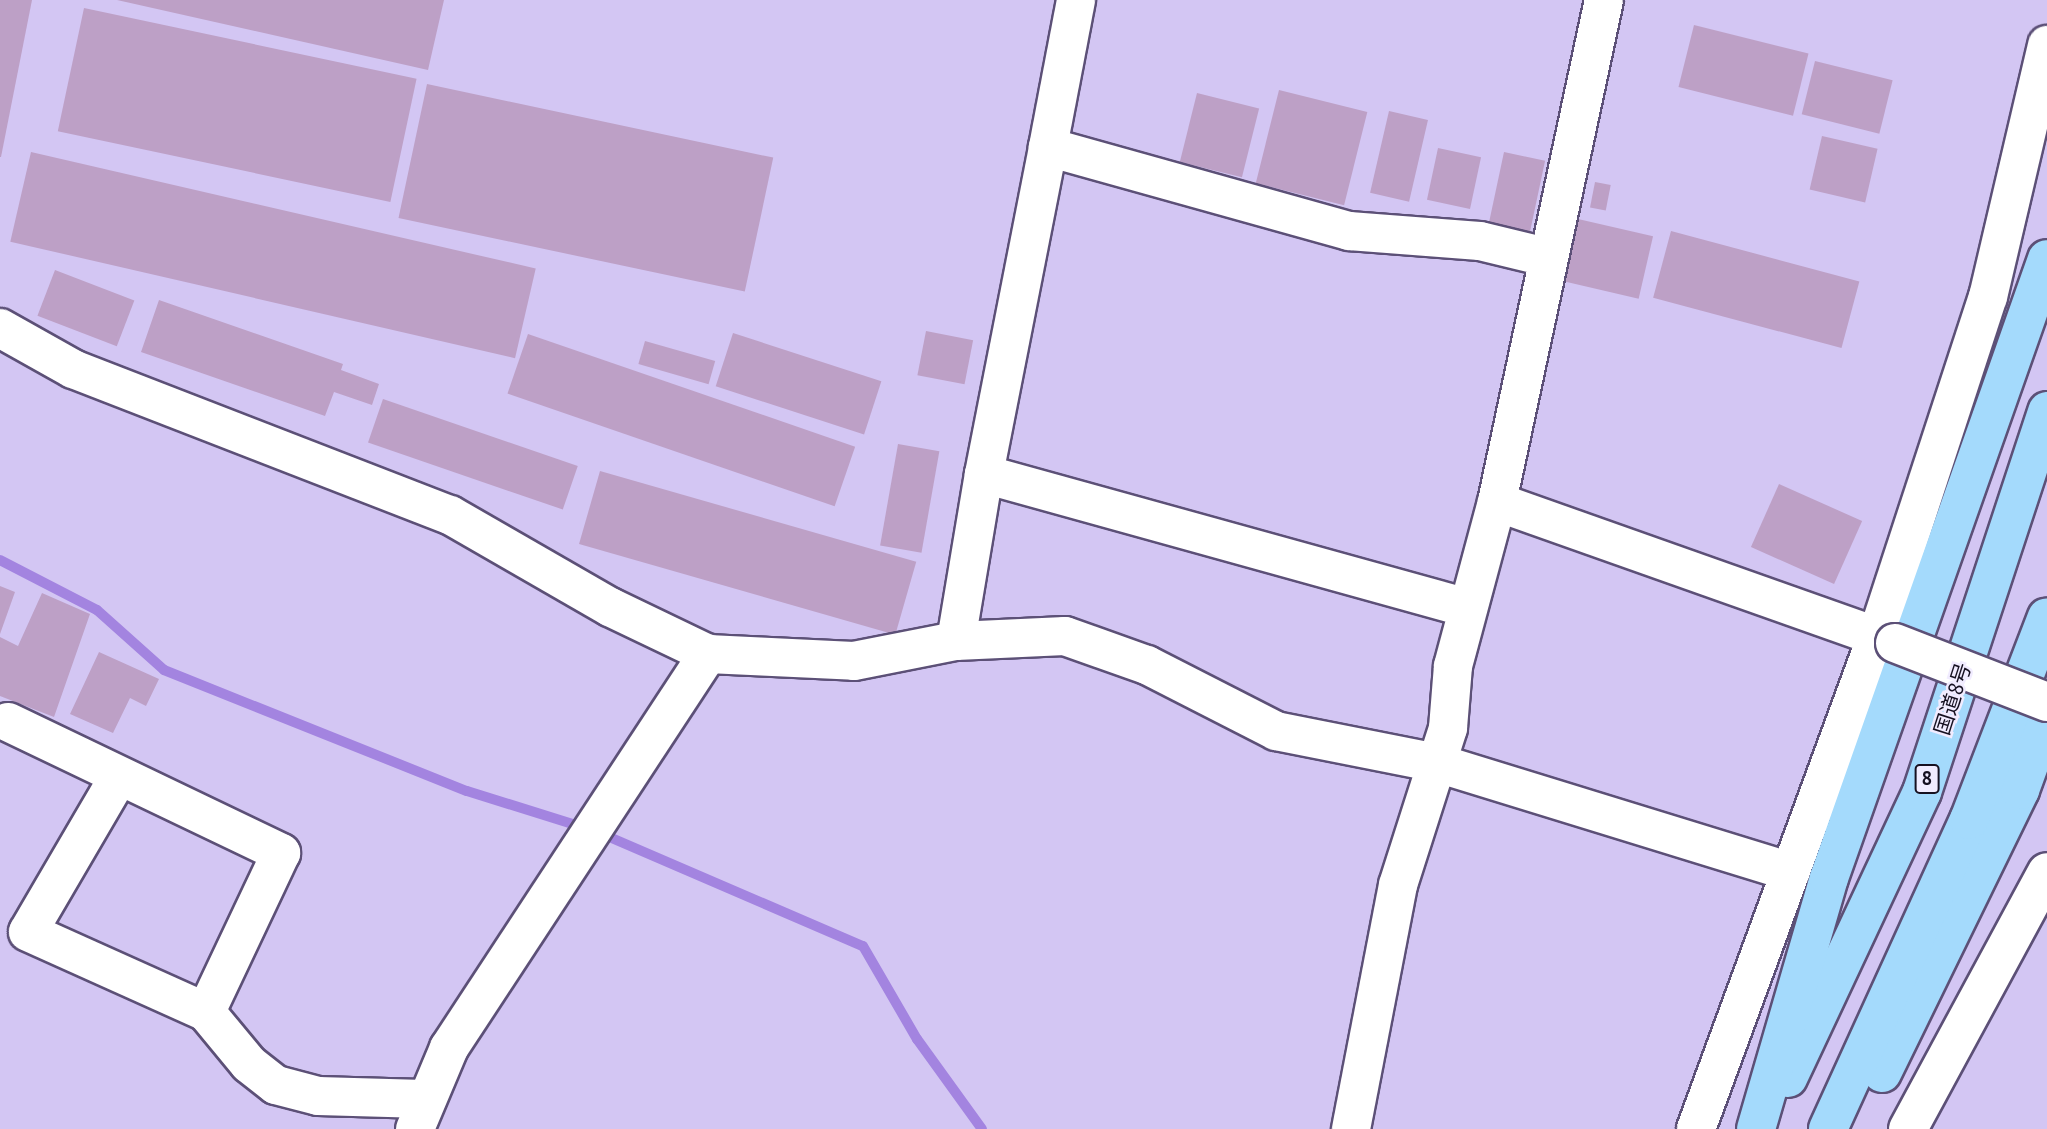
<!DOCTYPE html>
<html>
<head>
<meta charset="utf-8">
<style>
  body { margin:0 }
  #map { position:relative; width:2047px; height:1129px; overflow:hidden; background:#d3c6f3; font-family:"PT Sans","Noto Sans JP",sans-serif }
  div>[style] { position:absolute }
  .stream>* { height:10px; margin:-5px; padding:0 5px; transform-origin:5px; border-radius:5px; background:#a384e0 }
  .building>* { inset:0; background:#bda0c6; transform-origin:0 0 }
  .roads { filter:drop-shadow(2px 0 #5c5077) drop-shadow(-2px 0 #5c5077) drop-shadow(0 2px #5c5077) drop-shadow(0 -2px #5c5077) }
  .minor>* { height:38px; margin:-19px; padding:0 19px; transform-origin:19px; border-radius:19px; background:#fff }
  .trunk>* { height:38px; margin:-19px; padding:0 19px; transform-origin:19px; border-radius:19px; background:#a4dafc }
  .bridges { filter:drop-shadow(2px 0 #5c5077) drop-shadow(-2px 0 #5c5077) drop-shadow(0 2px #5c5077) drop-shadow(0 -2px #5c5077) }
  .minor-bridge>* { height:38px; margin:-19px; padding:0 19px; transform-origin:19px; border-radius:19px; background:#fff }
  span { translate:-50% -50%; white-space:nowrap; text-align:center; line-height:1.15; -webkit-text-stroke:5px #f1ecff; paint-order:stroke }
  .shield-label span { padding:2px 5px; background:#f1ecff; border:2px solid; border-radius:5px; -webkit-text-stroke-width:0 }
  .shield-label { font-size:19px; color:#161121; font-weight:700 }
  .street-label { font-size:21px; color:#161121 }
</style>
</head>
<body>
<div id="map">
  <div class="stream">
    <div style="left:0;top:560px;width:109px;rotate:27.3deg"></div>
    <div style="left:97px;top:610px;width:90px;rotate:41.8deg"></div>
    <div style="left:164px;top:670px;width:326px;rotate:21.8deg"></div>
    <div style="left:467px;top:791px;width:124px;rotate:17.4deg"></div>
    <div style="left:600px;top:833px;width:286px;rotate:23.3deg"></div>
    <div style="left:863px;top:946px;width:108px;rotate:59.9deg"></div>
    <div style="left:917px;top:1039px;width:111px;rotate:54.2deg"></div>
  </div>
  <div class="building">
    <div style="clip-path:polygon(0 0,32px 0,1px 157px,0 157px)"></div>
    <div style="clip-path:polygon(117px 0,444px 0,428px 70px)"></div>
    <div style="left:84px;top:8px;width:340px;height:126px;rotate:12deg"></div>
    <div style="left:1694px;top:25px;width:118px;height:64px;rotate:14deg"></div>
    <div style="left:1815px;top:61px;width:80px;height:55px;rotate:14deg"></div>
    <div style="left:427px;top:84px;width:354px;height:137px;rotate:12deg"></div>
    <div style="left:1279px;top:90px;width:91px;height:96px;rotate:14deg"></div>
    <div style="left:1197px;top:93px;width:64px;height:71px;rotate:14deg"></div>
    <div style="left:1389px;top:111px;width:40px;height:84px;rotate:13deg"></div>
    <div style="left:1822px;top:136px;width:57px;height:55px;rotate:13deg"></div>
    <div style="left:1438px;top:148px;width:44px;height:53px;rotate:12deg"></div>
    <div style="left:31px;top:152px;width:518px;height:92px;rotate:13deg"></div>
    <div style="left:1504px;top:152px;width:42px;height:82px;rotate:12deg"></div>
    <div style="left:1595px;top:182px;width:16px;height:26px;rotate:11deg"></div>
    <div style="left:1578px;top:219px;width:77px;height:64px;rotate:13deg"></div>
    <div style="left:1671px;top:231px;width:195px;height:69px;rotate:15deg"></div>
    <div style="left:55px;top:270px;width:85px;height:49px;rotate:21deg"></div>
    <div style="clip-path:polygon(159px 300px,343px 364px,341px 370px,379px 384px,372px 405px,334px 392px,325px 416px,141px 352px)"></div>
    <div style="left:926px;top:331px;width:48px;height:45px;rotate:11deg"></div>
    <div style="left:733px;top:333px;width:156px;height:56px;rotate:18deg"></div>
    <div style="left:528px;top:334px;width:346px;height:63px;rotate:19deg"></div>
    <div style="left:645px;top:341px;width:73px;height:24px;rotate:16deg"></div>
    <div style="left:383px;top:399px;width:206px;height:46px;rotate:19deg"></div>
    <div style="left:898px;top:444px;width:42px;height:103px;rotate:10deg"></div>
    <div style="left:600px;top:471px;width:329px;height:76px;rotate:16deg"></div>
    <div style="left:1779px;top:484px;width:91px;height:69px;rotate:24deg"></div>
    <div style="clip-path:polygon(0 586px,15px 592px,0 634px)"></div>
    <div style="clip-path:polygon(42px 593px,90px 614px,54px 717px,0 696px,0 637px,18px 646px)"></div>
    <div style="clip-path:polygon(99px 652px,159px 679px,146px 706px,130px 698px,113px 733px,70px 714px)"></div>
  </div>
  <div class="roads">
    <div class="minor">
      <div style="left:1048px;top:147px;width:150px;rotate:-79.2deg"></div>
      <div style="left:0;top:328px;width:84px;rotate:29.3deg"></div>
      <div style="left:73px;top:369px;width:404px;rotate:21.2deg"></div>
      <div style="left:450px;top:515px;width:185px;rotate:29.9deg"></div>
      <div style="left:610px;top:607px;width:109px;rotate:25.6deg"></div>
      <div style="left:708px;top:654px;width:146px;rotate:2.7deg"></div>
      <div style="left:854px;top:661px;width:104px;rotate:-11.1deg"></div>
      <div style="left:956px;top:641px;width:109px;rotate:-2.6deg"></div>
      <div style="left:1065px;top:636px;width:87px;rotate:19.5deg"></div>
      <div style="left:1147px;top:665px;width:145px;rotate:27.1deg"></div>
      <div style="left:1276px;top:731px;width:164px;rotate:11.2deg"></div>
      <div style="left:1437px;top:763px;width:370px;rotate:17.1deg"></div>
      <div style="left:984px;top:474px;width:333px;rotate:-78.9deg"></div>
      <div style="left:1048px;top:147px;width:313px;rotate:15.6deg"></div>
      <div style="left:1349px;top:231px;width:131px;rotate:4.4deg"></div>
      <div style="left:1480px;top:241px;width:68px;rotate:13.6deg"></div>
      <div style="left:1497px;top:502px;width:422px;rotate:19.5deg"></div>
      <div style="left:956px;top:641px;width:169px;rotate:-80.5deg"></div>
      <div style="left:984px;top:474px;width:502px;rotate:15.48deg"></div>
      <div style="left:8px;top:722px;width:303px;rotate:25.6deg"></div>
      <div style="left:281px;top:853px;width:176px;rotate:115.3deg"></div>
      <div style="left:206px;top:1012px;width:67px;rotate:50.4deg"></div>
      <div style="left:249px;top:1064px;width:34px;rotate:38deg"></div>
      <div style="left:276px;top:1085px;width:43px;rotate:14.7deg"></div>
      <div style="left:318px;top:1096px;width:106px;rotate:1.6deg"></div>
      <div style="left:118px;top:778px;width:178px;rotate:120.3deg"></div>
      <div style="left:28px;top:932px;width:195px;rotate:24.2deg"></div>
      <div style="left:415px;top:1129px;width:88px;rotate:-67.2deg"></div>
      <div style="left:449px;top:1048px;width:472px;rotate:-56.7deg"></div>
      <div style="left:1351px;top:1129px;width:248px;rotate:-79.1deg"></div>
      <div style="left:1398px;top:885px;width:165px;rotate:-72.3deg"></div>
      <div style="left:1448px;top:728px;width:62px;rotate:-85.4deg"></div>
      <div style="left:1453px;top:666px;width:170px;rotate:-75deg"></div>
      <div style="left:1497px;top:502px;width:513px;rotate:-77.97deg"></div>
      <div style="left:1696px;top:1129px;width:525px;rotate:-69.84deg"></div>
      <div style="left:1877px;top:636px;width:357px;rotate:-71.9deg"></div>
      <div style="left:1988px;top:297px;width:259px;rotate:-76.8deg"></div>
      <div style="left:1908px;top:1129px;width:292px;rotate:-61.6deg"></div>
    </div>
    <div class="trunk">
      <div style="left:1882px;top:1073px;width:315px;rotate:-64deg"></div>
      <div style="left:2020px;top:790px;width:79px;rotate:-70deg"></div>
      <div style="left:1788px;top:1078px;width:316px;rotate:-64.9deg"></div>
      <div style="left:1922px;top:792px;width:401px;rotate:-71.8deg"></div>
      <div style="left:1756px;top:1129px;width:261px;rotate:-73.8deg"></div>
      <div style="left:1829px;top:878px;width:656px;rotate:-70.6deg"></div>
      <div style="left:1828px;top:1129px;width:340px;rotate:-65.5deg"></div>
      <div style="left:1969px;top:820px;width:217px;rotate:-69deg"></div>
    </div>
  </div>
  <div class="bridges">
    <div class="minor-bridge">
      <div style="left:1895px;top:643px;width:163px;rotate:21.2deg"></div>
    </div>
  </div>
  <div class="shield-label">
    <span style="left:1927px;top:779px">8</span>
  </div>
  <div class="street-label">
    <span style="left:1953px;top:699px;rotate:-72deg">国道8号</span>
  </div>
</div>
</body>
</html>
